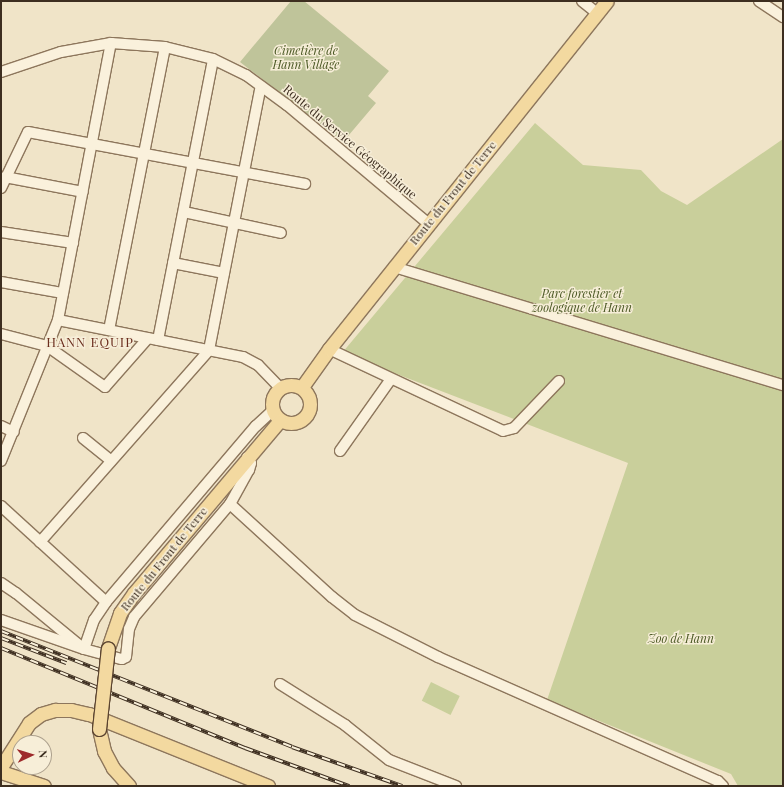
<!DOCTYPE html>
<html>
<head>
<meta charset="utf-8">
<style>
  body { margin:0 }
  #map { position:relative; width:784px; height:787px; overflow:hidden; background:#f0e4c8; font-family:"Playfair Display",serif }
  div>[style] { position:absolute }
  .green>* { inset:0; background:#c9cf9b; transform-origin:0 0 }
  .cemetery>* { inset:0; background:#bfc49a }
  .roads { filter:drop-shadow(1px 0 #8d765c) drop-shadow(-1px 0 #8d765c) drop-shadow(0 1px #8d765c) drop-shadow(0 -1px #8d765c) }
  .minor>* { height:10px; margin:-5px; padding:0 5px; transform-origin:5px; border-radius:5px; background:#faf1dc }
  .major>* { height:13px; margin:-6.5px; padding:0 6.5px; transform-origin:6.5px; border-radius:6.5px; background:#f3d9a0 }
  .major>.ring { margin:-6.5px; padding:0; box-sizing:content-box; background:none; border:13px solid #f3d9a0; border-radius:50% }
  .rail>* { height:4px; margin-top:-2px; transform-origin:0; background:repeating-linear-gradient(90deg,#f7eed8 0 8px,#3d2e20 0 16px); box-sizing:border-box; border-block:1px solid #3d2e20 }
  .bridges { filter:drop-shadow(1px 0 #5b4430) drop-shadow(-1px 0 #5b4430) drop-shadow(0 1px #5b4430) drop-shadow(0 -1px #5b4430) }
  .major-bridge>* { height:13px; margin:-6.5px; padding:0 6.5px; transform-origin:6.5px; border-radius:6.5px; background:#f3d9a0 }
  span { translate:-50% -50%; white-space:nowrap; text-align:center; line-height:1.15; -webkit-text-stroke:3px #f7eed8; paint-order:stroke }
  .park-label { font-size:12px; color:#4d5a26; font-style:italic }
  .street-label { font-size:12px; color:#3d2e20 }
  .neighbourhood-label { font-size:13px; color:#6b2e1e; letter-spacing:1px }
  .frame { position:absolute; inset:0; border:2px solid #3d2e20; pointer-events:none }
  .north { position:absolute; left:12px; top:735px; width:40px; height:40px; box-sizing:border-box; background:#f7eed8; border:1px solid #ada18e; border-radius:50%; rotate:86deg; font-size:11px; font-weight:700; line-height:16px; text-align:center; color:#3d2e20 }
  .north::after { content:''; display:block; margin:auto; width:14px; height:18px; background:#9e2a2b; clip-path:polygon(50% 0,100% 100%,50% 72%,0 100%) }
</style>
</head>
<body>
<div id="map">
  <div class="green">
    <div style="clip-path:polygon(535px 123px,583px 165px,641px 170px,661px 191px,687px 205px,783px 139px,783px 786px,738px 786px,731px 774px,547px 700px,628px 463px,342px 353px)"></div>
    <div style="left:431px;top:682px;width:32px;height:21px;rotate:26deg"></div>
  </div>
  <div class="cemetery">
    <div style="clip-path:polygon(291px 1px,304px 1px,389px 71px,368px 96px,376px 103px,343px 142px,240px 62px)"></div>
  </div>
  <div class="roads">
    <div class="minor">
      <div style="left:582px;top:1px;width:19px;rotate:39deg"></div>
      <div style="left:759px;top:1px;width:29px;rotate:34deg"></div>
      <div style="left:1px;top:72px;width:63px;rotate:-18.4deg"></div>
      <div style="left:61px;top:52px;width:51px;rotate:-10.2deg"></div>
      <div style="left:111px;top:43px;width:54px;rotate:4.2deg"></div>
      <div style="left:165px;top:47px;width:49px;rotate:14deg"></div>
      <div style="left:213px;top:59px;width:37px;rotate:26deg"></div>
      <div style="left:246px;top:75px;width:51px;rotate:36.2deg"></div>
      <div style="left:287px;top:105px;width:185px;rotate:40deg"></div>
      <div style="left:5px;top:177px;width:79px;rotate:10.9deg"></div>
      <div style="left:1px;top:188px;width:62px;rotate:-64.3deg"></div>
      <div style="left:28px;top:132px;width:282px;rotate:10.6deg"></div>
      <div style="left:184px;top:212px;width:99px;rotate:12.2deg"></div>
      <div style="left:1px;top:232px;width:73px;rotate:8.7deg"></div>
      <div style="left:173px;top:263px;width:52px;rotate:11.1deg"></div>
      <div style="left:394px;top:267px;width:407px;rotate:16.9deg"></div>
      <div style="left:1px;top:282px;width:63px;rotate:10.1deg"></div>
      <div style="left:58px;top:320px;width:189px;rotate:11.3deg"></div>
      <div style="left:243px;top:357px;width:17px;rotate:28deg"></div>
      <div style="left:258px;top:365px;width:32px;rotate:46deg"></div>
      <div style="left:109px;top:330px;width:288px;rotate:-78.8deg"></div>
      <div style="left:1px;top:334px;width:48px;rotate:14.6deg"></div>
      <div style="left:47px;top:346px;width:71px;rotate:35.3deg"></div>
      <div style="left:105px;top:387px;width:65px;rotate:-48.7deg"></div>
      <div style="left:158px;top:340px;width:286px;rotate:-78.9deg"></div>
      <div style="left:329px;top:349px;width:192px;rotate:25.2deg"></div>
      <div style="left:503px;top:431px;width:11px;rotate:-15deg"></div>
      <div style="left:514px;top:428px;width:65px;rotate:-46.2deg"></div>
      <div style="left:1px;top:426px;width:14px;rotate:25deg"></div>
      <div style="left:83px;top:438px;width:36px;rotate:39deg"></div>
      <div style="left:340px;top:451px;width:88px;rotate:-54.7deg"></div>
      <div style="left:1px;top:461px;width:152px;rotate:-68deg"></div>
      <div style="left:58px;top:320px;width:282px;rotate:-79.2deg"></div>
      <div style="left:230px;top:504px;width:138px;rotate:42.4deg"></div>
      <div style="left:332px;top:597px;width:29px;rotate:38deg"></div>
      <div style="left:355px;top:615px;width:93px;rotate:26.8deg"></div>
      <div style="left:438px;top:657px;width:306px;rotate:23.9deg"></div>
      <div style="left:718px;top:781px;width:7px;rotate:45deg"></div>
      <div style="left:1px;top:506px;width:142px;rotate:42.4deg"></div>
      <div style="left:40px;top:542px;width:256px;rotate:-48.6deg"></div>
      <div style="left:209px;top:350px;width:269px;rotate:-78.9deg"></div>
      <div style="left:1px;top:583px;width:18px;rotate:34deg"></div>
      <div style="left:16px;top:593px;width:82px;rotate:39.5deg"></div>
      <div style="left:1px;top:620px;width:88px;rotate:19.3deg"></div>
      <div style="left:84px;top:649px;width:39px;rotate:15deg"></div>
      <div style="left:122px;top:659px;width:4px;rotate:-27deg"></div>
      <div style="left:126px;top:657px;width:28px;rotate:-84deg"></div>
      <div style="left:129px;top:629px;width:13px;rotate:-67deg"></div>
      <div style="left:134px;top:617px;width:148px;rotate:-49.7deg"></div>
      <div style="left:230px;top:504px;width:39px;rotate:-61deg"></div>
      <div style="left:249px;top:470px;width:7px;rotate:-74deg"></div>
      <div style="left:251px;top:463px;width:7px;rotate:-124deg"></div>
      <div style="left:84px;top:649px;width:31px;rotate:-71deg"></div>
      <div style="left:94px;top:620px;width:22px;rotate:-56deg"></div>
      <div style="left:106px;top:602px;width:231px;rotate:-49.6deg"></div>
      <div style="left:256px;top:426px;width:23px;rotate:-43deg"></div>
      <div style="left:280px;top:684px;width:77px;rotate:32.2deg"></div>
      <div style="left:345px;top:725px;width:56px;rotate:38.5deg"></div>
      <div style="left:389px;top:760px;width:72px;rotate:21.2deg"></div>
    </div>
    <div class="major">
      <div class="ring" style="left:272px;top:385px;width:25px;height:25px"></div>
      <div style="left:302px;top:387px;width:47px;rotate:-54.6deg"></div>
      <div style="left:329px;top:349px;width:445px;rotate:-51.4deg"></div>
      <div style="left:108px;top:648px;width:37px;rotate:-71deg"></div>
      <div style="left:120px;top:613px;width:24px;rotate:-55deg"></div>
      <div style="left:134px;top:593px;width:226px;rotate:-49.8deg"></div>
      <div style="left:99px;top:729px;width:23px;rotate:77deg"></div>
      <div style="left:104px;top:751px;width:19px;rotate:62deg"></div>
      <div style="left:113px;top:768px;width:24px;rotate:48deg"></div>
      <div style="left:1px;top:767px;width:52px;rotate:-57.5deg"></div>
      <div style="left:29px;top:723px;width:15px;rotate:-37deg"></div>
      <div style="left:41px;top:714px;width:15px;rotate:-16deg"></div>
      <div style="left:55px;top:710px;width:16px"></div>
      <div style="left:71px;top:710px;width:18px;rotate:13deg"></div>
      <div style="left:89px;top:714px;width:193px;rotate:21.9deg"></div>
      <div style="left:1px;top:772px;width:45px;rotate:18deg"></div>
    </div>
  </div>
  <div class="rail">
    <div style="left:1px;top:631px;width:313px;rotate:21.7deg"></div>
    <div style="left:292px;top:747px;width:117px;rotate:19.5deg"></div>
    <div style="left:1px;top:638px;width:70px;rotate:21deg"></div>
    <div style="left:1px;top:648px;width:264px;rotate:22.3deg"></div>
    <div style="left:245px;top:748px;width:111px;rotate:20.1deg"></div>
  </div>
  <div class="bridges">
    <div class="major-bridge">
      <div style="left:99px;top:729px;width:81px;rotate:-83.7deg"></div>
    </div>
  </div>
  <div class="park-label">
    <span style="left:306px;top:58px">Cimetière de<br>Hann Village</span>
    <span style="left:582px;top:301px">Parc forestier et<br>zoologique de Hann</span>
    <span style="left:681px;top:639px">Zoo de Hann</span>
  </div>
  <div class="street-label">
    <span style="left:350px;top:142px;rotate:40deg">Route du Service Géographique</span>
    <span style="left:453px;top:193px;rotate:-51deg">Route du Front de Terre</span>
    <span style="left:164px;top:559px;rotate:-51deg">Route du Front de Terre</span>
  </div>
  <div class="neighbourhood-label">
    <span style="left:90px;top:342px">HANN EQUIP</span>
  </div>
  <div class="frame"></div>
  <div class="north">N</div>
</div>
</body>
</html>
